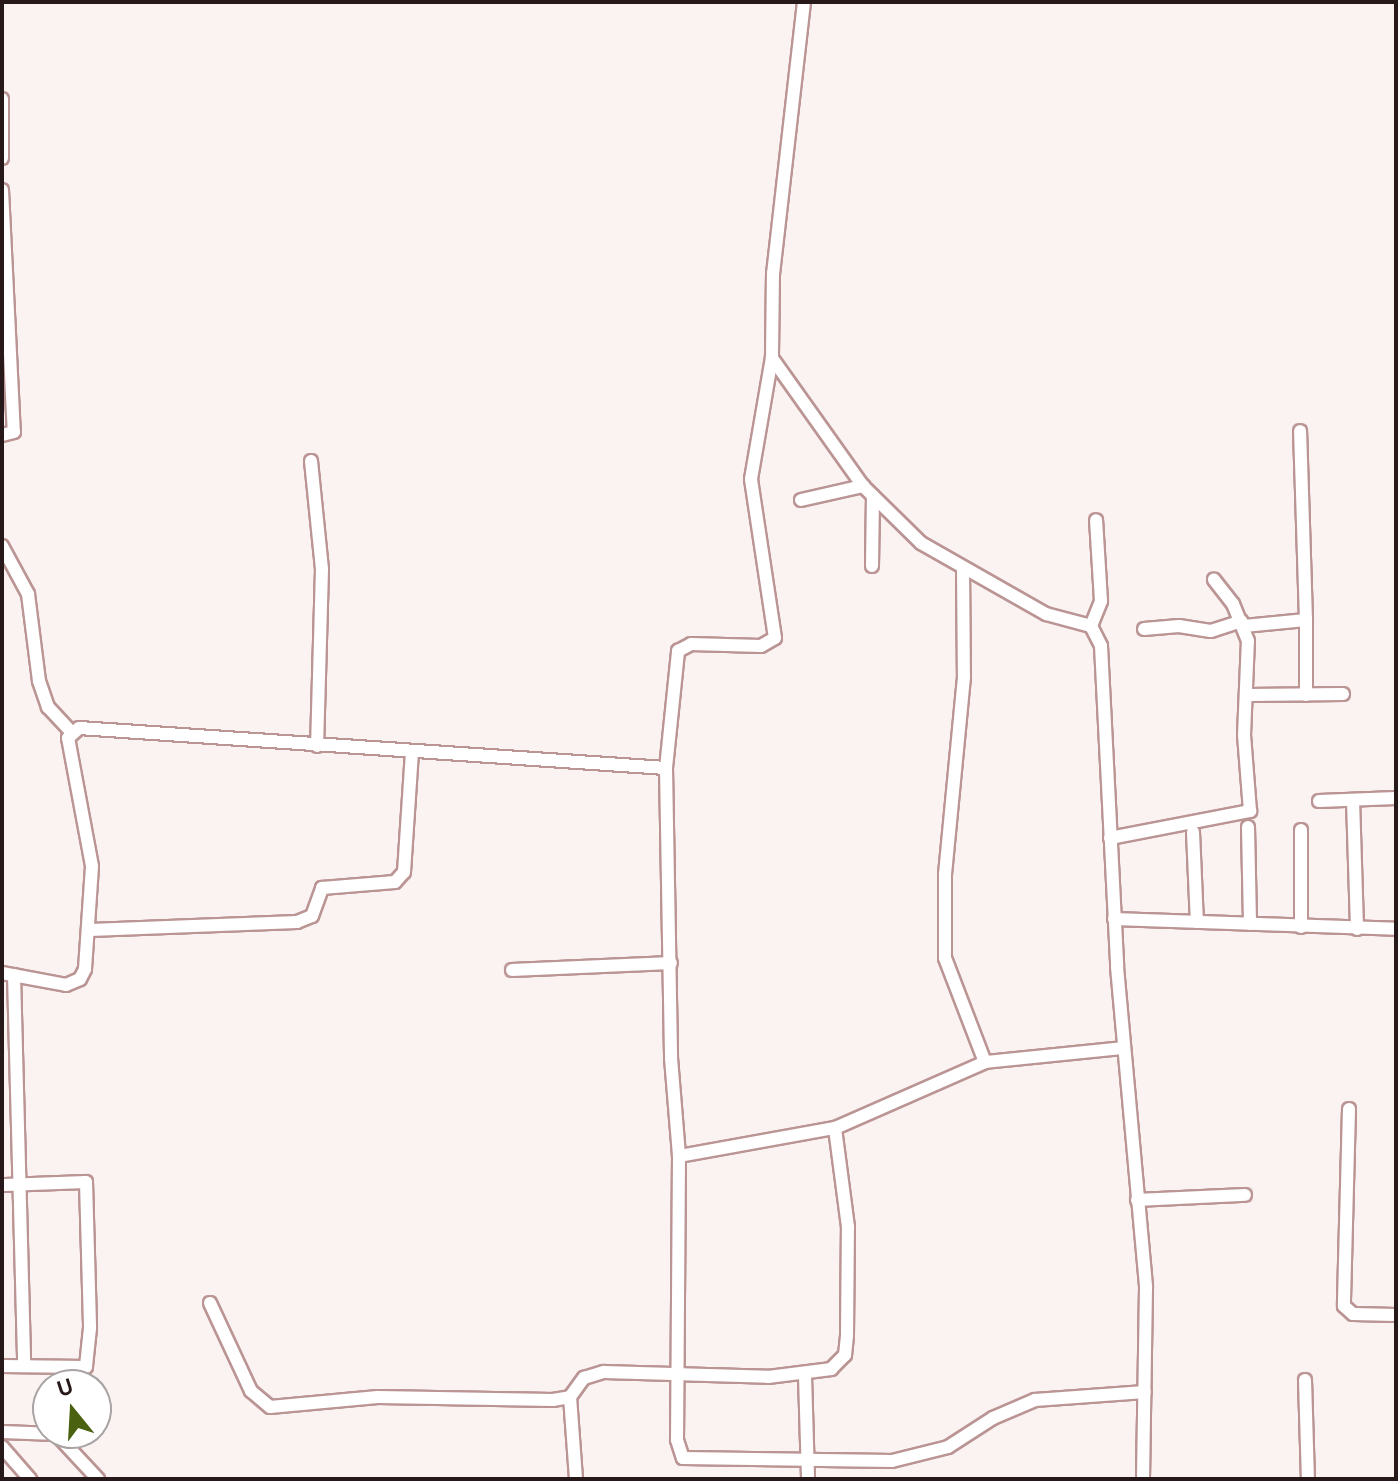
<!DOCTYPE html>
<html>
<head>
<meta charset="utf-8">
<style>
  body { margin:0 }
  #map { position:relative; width:1398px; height:1481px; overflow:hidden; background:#fbf2f2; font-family:"DM Sans",sans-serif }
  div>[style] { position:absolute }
  .roads { filter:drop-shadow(2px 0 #bb9494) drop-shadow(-2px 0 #bb9494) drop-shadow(0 2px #bb9494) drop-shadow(0 -2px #bb9494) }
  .minor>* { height:12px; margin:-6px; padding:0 6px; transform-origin:6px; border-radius:6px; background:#fff }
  span { translate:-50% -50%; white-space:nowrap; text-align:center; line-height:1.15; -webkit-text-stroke:7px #fff; paint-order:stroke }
  .frame { position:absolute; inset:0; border:4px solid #271819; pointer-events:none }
  .north { position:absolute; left:32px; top:1369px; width:80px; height:80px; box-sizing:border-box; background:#fff; border:2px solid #a9a3a3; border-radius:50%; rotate:342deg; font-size:22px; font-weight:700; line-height:32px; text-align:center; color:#271819 }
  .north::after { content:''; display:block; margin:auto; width:28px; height:36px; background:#4a610f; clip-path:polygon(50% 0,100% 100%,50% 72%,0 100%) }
</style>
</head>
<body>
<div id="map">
  <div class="roads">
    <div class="minor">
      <div style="left:804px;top:2px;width:273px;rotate:96.5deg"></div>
      <div style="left:773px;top:273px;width:85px;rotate:90.7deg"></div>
      <div style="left:772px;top:358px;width:157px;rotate:54.6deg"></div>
      <div style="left:863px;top:486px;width:81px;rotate:44.5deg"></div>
      <div style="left:921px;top:543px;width:144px;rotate:29.6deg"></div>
      <div style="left:1046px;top:614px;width:47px;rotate:14.9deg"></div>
      <div style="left:1091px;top:626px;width:22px;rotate:63deg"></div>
      <div style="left:1101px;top:646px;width:321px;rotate:87.1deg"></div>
      <div style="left:1117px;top:967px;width:322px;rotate:84.8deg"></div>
      <div style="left:1146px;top:1288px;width:191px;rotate:90.9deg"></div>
      <div style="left:2px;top:99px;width:59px;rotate:90deg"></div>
      <div style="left:2px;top:190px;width:242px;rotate:87.2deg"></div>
      <div style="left:14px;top:432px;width:12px;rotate:166deg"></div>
      <div style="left:311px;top:461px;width:109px;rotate:84.2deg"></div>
      <div style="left:322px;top:569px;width:177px;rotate:91.6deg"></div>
      <div style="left:801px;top:500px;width:64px;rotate:-12.7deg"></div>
      <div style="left:2px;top:546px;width:55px;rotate:61.6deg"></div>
      <div style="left:28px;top:594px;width:88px;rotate:82.8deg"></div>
      <div style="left:39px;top:681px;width:28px;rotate:71deg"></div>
      <div style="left:48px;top:707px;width:33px;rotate:47deg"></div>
      <div style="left:872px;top:566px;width:70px;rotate:-89.2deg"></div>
      <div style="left:963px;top:568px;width:109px;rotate:89.5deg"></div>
      <div style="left:964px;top:677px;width:198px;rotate:95.5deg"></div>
      <div style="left:945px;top:874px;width:84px;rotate:90deg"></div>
      <div style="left:945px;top:958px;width:111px;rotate:69deg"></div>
      <div style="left:1306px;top:620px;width:75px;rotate:90deg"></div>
      <div style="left:1091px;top:626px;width:27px;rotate:-68deg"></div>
      <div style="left:1101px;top:601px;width:81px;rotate:-93.5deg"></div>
      <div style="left:1244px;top:626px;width:62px;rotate:-5.5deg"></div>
      <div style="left:1306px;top:620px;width:189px;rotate:-91.8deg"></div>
      <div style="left:1144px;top:629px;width:35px;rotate:-5deg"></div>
      <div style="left:1179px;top:626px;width:32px;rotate:9deg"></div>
      <div style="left:1211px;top:631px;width:32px;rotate:-18deg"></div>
      <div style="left:1248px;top:695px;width:95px;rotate:-0.6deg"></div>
      <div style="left:666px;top:768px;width:118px;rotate:-84.1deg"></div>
      <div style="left:678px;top:651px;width:15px;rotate:-28deg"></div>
      <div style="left:691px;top:644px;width:70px;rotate:1.6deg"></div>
      <div style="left:761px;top:646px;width:16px;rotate:-30deg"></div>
      <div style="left:775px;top:638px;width:161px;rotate:-98.6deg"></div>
      <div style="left:751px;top:479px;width:123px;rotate:-80.2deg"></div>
      <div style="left:1353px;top:800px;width:129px;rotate:88.2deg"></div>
      <div style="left:1319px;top:801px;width:77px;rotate:-2.2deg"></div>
      <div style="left:1248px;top:827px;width:97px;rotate:88.8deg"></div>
      <div style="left:1301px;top:830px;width:97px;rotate:90deg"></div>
      <div style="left:1193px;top:832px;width:90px;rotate:87.5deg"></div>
      <div style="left:1110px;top:838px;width:143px;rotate:-10.9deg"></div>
      <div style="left:1250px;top:811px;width:76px;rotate:-94.5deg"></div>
      <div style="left:1244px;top:735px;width:94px;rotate:-87.6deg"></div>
      <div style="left:1248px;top:641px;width:40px;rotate:-112deg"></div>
      <div style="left:1233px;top:604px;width:31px;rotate:-128deg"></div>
      <div style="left:1114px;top:919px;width:282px;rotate:2deg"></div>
      <div style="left:90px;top:930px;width:207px;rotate:-2.2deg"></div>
      <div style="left:297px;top:922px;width:16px;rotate:-22deg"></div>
      <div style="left:312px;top:916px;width:30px;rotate:-70deg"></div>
      <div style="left:322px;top:888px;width:73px;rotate:-4.7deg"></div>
      <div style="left:395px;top:882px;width:13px;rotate:-48deg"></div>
      <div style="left:404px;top:872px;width:120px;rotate:-86.2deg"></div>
      <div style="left:512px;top:970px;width:159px;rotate:-2.5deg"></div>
      <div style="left:2px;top:973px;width:65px;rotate:10.6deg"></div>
      <div style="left:66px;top:985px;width:15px;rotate:-23deg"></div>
      <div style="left:80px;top:979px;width:11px;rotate:-63deg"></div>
      <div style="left:85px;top:969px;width:103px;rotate:-86.1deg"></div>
      <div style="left:92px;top:866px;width:130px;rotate:-100.6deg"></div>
      <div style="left:68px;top:738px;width:15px;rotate:-42deg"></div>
      <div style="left:79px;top:728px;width:588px;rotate:3.9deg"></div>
      <div style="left:666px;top:768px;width:290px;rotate:89deg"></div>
      <div style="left:671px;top:1058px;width:98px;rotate:85.3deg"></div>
      <div style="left:679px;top:1156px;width:284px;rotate:90.4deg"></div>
      <div style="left:677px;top:1440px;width:19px;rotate:72deg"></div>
      <div style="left:683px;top:1458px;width:209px;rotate:0.8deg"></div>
      <div style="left:892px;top:1461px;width:58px;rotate:-14deg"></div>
      <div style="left:948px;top:1447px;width:54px;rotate:-32.8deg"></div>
      <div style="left:993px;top:1418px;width:46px;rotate:-23.2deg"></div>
      <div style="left:1035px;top:1400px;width:110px;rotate:-4.2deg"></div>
      <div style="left:14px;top:975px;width:390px;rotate:88.5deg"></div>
      <div style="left:1349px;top:1109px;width:197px;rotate:91.5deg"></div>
      <div style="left:1344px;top:1306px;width:12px;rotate:42deg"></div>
      <div style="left:1353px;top:1314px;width:43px;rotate:1.3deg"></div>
      <div style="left:679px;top:1156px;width:158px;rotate:-10.2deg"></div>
      <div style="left:2px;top:1185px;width:84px;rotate:-2deg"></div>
      <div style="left:86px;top:1182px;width:146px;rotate:88.4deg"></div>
      <div style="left:90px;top:1328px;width:39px;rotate:96deg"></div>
      <div style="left:86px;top:1367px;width:84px;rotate:-179.3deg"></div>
      <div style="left:1137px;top:1200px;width:108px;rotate:-2.7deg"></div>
      <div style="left:210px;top:1303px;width:97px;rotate:65deg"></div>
      <div style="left:251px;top:1391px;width:25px;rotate:40deg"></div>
      <div style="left:270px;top:1407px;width:108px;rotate:-5.3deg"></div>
      <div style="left:378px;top:1397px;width:175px;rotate:1deg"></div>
      <div style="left:553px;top:1400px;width:17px;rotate:-10deg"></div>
      <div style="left:570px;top:1397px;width:24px;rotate:-54deg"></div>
      <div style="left:584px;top:1378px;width:21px;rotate:-17deg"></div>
      <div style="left:604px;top:1372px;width:164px;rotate:1.7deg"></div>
      <div style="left:768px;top:1377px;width:64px;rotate:-7.2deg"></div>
      <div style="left:831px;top:1369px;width:20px;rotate:-45deg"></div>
      <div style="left:845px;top:1355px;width:20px;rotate:-84deg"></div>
      <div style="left:847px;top:1335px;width:108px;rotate:-89.5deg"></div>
      <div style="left:848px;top:1227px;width:100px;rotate:-97.5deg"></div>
      <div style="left:835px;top:1128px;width:164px;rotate:-23.7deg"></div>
      <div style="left:985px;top:1062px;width:139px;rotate:-5.8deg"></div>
      <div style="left:805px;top:1376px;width:103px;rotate:88.3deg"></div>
      <div style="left:1305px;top:1380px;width:99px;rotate:88.3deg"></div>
      <div style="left:570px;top:1397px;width:82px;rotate:85.8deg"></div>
      <div style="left:2px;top:1432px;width:54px;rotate:2.1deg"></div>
      <div style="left:56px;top:1434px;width:62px;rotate:47deg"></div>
      <div style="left:2px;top:1447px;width:43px;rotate:48.8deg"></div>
    </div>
  </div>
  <div class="frame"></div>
  <div class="north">U</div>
</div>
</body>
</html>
